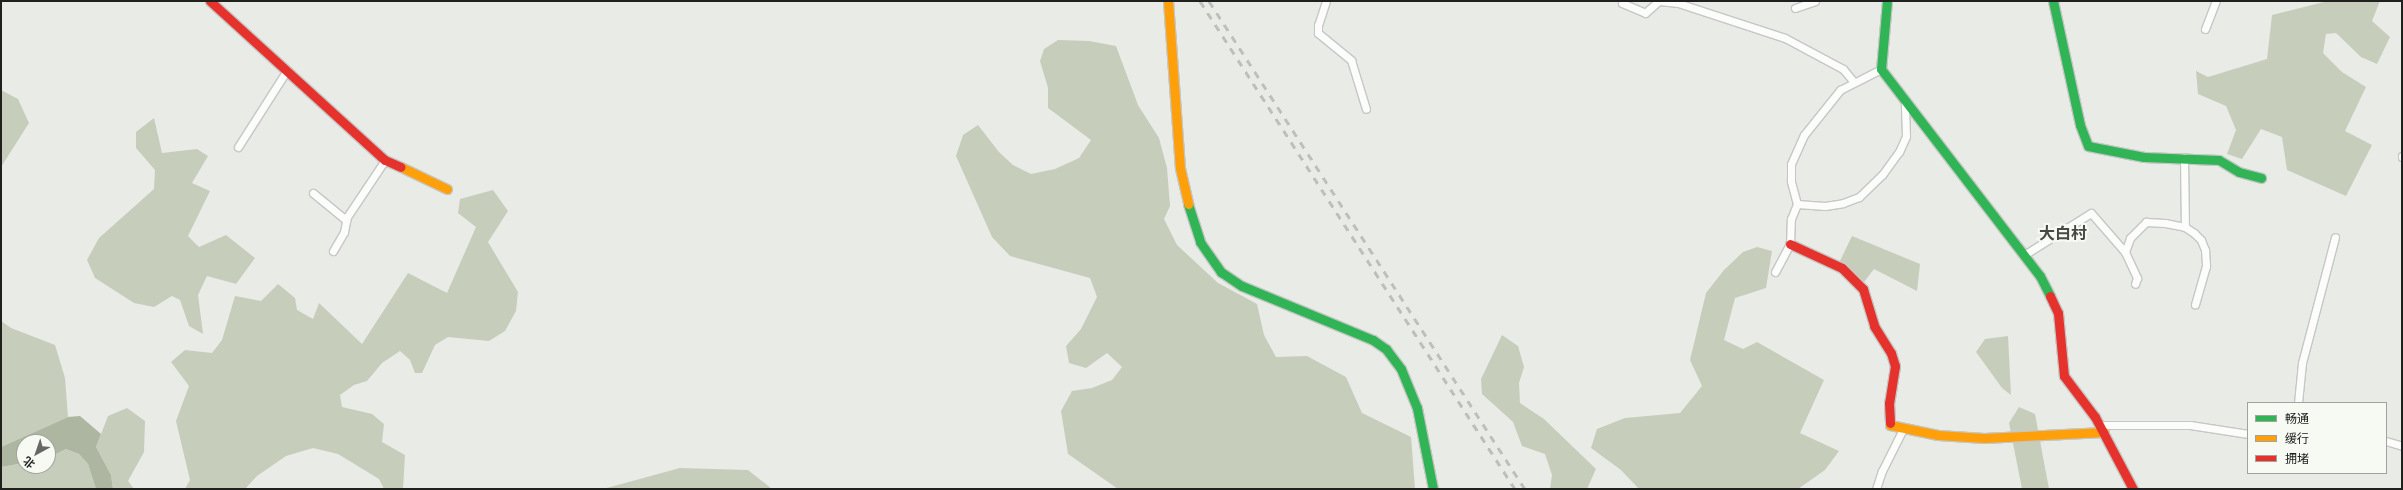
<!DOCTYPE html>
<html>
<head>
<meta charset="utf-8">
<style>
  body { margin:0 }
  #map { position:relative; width:2403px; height:490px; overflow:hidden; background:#e9ebe7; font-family:"Open Sans","Noto Sans SC",sans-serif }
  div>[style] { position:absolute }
  .forest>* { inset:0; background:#c6cebb }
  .water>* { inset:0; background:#adb6a0 }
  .roads { filter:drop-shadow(1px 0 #c5c7c4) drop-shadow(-1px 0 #c5c7c4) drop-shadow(0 1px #c5c7c4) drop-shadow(0 -1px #c5c7c4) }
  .street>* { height:7px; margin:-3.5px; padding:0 3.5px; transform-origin:3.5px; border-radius:3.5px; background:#fcfcfb }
  .fast>* { height:9px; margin:-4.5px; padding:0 4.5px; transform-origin:4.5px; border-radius:4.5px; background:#30b455 }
  .slow>* { height:9px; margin:-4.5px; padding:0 4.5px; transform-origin:4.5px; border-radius:4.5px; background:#ff9f0a }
  .jam>* { height:9px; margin:-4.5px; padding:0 4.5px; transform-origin:4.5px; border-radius:4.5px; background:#e5322d }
  .rail>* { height:3px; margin-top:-1.5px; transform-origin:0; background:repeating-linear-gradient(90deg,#bebebc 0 7px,transparent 0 14px) }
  span { translate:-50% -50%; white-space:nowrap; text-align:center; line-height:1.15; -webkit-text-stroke:4px #f7faf3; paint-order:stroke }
  .quarter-label { font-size:16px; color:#474a44; font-weight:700 }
  .frame { position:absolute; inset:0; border:2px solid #20211f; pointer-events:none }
  .legend { position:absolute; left:2247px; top:402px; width:140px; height:72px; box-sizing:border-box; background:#f7faf3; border:1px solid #a1a39e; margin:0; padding:5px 7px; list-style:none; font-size:12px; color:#20211f }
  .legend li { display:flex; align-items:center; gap:8px; height:20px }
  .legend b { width:20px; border:1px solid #a1a39e }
  .north { position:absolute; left:16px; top:434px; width:40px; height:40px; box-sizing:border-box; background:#f7faf3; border:1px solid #a1a39e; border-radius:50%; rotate:220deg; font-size:11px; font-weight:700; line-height:16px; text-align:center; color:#20211f }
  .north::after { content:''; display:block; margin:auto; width:14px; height:18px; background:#666865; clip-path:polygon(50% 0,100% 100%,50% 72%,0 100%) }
</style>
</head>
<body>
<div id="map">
  <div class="forest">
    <div style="clip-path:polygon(2328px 1px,2380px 1px,2372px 21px,2390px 37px,2377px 64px,2361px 57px,2336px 33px,2326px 34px,2323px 53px,2342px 72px,2366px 87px,2345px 131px,2372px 145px,2346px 196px,2287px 170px,2282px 137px,2261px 129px,2242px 159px,2227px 154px,2236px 130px,2226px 106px,2198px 94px,2196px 71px,2208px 77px,2267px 59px,2272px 15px)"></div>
    <div style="clip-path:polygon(1058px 40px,1089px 41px,1116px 46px,1138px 105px,1159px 138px,1167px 168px,1170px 206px,1164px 219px,1177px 245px,1218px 283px,1257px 304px,1264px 335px,1276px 357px,1307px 356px,1346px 377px,1362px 413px,1411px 437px,1415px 489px,1118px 489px,1068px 454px,1061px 411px,1072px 391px,1092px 388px,1112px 380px,1122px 367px,1107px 353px,1086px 368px,1069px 363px,1066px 346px,1081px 329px,1097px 297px,1090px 278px,1010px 256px,992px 237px,956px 156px,963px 135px,978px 125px,999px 152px,1013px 165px,1031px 174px,1055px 169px,1079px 158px,1091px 140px,1048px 108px,1048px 88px,1040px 61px,1044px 49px)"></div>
    <div style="clip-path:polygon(1px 90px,18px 99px,29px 123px,1px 167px)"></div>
    <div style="clip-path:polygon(154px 118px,162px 153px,197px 149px,208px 156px,192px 183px,210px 191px,188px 236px,199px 247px,226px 235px,255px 258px,236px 284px,207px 276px,198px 295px,203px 334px,189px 326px,180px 300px,172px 296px,154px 307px,134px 303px,95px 278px,87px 260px,99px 238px,154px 189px,155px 170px,136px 148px,136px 132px)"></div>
    <div style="clip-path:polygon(493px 190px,508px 211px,488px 242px,518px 292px,516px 311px,505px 331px,489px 341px,448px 337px,435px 345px,422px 373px,415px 373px,410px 360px,400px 351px,382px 363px,367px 381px,354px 385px,340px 395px,342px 407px,372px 414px,384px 424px,382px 442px,405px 455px,403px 489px,384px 489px,379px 479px,338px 454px,313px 448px,286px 456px,257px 476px,245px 489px,185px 489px,190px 480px,176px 421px,189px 386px,171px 362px,185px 350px,212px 353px,222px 340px,235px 296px,261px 301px,278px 284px,295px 298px,297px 310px,313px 319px,319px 303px,362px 344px,408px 273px,447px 293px,476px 227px,458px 213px,460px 199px)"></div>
    <div style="clip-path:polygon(1852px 236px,1920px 264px,1917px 291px,1874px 269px,1864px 282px,1839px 263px)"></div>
    <div style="clip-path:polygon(1757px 247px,1772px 251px,1766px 288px,1735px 298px,1724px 340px,1743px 349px,1757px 342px,1824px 380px,1800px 433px,1839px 451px,1825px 470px,1798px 489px,1639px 489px,1621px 470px,1591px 448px,1597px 429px,1625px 418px,1680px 413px,1702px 386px,1690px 360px,1706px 293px,1724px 270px,1743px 252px)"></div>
    <div style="clip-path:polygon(1px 321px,11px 328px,55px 345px,65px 378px,68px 417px,1px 447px)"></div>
    <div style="clip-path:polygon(1502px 335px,1518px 346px,1524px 367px,1519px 383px,1520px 403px,1544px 419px,1596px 469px,1587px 489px,1550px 489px,1552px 475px,1545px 454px,1522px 446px,1513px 422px,1482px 394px,1481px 379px)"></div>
    <div style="clip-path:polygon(2008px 336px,2011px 395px,2002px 388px,1976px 352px,1985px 339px)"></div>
    <div style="clip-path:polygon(2019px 407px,2035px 414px,2049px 489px,2022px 489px,2009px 423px)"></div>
    <div style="clip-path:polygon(127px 408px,145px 421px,144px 452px,128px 481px,134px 489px,113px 489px,111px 475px,96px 447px,108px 416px)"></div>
    <div style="clip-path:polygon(66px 449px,79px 454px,88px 464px,96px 489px,1px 489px,1px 467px,24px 463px,24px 466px,48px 466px,48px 458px)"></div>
    <div style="clip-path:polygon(680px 468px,748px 470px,772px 489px,603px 489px)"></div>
  </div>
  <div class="water">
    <div style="clip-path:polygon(80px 416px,101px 434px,96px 447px,111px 475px,113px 489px,96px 489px,88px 464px,79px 454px,66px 449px,48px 458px,48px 442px,24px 442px,24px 463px,1px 467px,1px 447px,68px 417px)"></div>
  </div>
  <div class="roads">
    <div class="street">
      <div style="left:1326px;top:1px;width:25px;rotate:108deg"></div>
      <div style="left:1318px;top:25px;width:8px;rotate:90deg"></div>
      <div style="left:1318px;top:33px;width:43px;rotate:39.3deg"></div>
      <div style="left:1351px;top:60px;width:51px;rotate:73deg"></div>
      <div style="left:1623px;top:1px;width:2px;rotate:117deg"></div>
      <div style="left:1622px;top:3px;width:25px;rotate:23deg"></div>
      <div style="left:1645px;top:13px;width:18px;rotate:-41deg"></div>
      <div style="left:1659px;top:1px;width:19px;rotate:6deg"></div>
      <div style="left:1678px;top:3px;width:113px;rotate:18.1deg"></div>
      <div style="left:1785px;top:38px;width:66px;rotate:28.1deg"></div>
      <div style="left:1843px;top:69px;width:16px;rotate:50deg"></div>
      <div style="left:1795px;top:8px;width:21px;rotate:-19deg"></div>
      <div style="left:2205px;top:29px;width:30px;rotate:-69deg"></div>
      <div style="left:238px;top:147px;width:91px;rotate:-57.5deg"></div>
      <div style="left:2402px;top:156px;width:1px;rotate:90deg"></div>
      <div style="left:2184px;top:157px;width:70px;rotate:89.2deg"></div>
      <div style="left:313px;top:193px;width:43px;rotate:39.3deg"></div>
      <div style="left:1797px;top:204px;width:24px;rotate:-105deg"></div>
      <div style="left:1791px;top:181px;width:17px;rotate:-90deg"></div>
      <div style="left:1791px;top:164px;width:32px;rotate:-66deg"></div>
      <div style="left:1804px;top:135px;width:58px;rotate:-51.3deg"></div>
      <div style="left:1840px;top:90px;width:46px;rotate:-27.1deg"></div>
      <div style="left:333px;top:251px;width:22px;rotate:-60deg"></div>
      <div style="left:344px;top:232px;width:15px;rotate:-79deg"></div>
      <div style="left:347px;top:217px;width:69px;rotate:-56.3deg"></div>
      <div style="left:2125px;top:252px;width:15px;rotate:-70deg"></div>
      <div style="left:2130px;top:238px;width:23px;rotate:-45deg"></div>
      <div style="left:2146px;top:222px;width:19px;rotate:3deg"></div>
      <div style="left:2165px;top:223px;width:20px;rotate:11deg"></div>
      <div style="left:2185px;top:227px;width:11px;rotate:34deg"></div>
      <div style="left:2194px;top:233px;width:10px;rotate:45deg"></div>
      <div style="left:2201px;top:240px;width:11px;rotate:68deg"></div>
      <div style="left:2205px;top:250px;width:16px;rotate:86deg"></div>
      <div style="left:2206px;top:266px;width:40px;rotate:106deg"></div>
      <div style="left:2024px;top:255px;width:79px;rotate:-32.1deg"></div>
      <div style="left:2091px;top:213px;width:52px;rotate:48.9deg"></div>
      <div style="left:2125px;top:252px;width:29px;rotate:65deg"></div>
      <div style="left:2137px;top:278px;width:6px;rotate:108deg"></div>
      <div style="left:1775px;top:272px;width:32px;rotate:-62deg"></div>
      <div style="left:1790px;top:244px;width:25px;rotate:-88deg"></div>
      <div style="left:1791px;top:219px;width:16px;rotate:-68deg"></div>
      <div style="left:1797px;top:204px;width:28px;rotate:4deg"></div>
      <div style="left:1825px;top:206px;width:18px;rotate:-9deg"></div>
      <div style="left:1843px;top:203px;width:17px;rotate:-21deg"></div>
      <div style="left:1859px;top:197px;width:32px;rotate:-44deg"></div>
      <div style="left:1882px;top:175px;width:29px;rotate:-54deg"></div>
      <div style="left:1899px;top:152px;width:17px;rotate:-66deg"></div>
      <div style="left:1906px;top:136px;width:35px;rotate:-92deg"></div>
      <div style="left:2298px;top:403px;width:40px;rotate:-84.3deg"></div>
      <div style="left:2302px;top:363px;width:130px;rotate:-75.3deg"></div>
      <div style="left:2100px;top:425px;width:90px"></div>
      <div style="left:2190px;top:425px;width:59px;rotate:8.8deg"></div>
      <div style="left:2386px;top:441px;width:17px;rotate:17deg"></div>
      <div style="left:1876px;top:489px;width:19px;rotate:-72deg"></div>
      <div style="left:1882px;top:471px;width:47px;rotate:-63.4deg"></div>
    </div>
    <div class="fast">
      <div style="left:1887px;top:1px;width:68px;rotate:95deg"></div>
      <div style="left:1881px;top:69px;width:261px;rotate:52.5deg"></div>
      <div style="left:2040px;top:276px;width:22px;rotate:63deg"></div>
      <div style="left:2053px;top:1px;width:127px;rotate:77.7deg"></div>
      <div style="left:2080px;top:125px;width:22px;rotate:69deg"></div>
      <div style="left:2088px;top:146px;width:57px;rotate:11.1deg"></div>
      <div style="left:2144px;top:157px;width:75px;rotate:2.3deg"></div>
      <div style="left:2219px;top:160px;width:23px;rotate:31deg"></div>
      <div style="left:2239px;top:172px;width:23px;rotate:15deg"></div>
      <div style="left:1188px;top:204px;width:40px;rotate:72deg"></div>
      <div style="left:1200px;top:242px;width:37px;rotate:55deg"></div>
      <div style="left:1221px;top:272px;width:25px;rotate:34deg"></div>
      <div style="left:1242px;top:286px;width:142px;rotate:22.4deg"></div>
      <div style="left:1373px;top:340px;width:16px;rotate:35deg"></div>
      <div style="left:1386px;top:349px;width:25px;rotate:53deg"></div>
      <div style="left:1401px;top:369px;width:42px;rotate:67.7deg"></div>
      <div style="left:1417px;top:408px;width:83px;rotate:78.8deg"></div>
    </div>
    <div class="slow">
      <div style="left:1168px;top:1px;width:167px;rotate:85.9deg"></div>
      <div style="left:1180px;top:168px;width:37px;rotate:77deg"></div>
      <div style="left:401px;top:167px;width:51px;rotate:25.6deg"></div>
      <div style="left:1890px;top:423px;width:2px;rotate:90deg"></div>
      <div style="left:1890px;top:425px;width:49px;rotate:11.8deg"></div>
      <div style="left:1938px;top:435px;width:46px;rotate:3.7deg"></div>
      <div style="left:1984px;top:438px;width:120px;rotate:-2.9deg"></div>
    </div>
    <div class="jam">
      <div style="left:210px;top:1px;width:236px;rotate:42.3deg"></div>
      <div style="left:385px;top:160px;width:17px;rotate:24deg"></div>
      <div style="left:1790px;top:244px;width:57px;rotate:24.8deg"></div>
      <div style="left:1842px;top:268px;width:30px;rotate:45deg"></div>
      <div style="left:1863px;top:289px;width:39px;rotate:73deg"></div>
      <div style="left:1874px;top:326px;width:32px;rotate:58deg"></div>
      <div style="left:1891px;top:353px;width:14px;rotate:73deg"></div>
      <div style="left:1895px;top:366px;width:37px;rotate:99deg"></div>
      <div style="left:1889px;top:403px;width:20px;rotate:87deg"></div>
      <div style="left:2050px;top:296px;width:19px;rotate:65deg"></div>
      <div style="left:2058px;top:313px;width:63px;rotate:84.6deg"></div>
      <div style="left:2064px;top:376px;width:51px;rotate:52.9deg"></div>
      <div style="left:2095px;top:417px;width:81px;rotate:62.2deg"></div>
    </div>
  </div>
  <div class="rail">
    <div style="left:1200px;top:1px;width:581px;rotate:57.16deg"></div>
    <div style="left:1209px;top:1px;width:581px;rotate:57.08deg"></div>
  </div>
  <div class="quarter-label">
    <span style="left:2063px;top:233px">大白村</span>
  </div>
  <div class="frame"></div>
  <ul class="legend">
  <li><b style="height:5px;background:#30b455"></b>畅通</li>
  <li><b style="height:5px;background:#ff9f0a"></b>缓行</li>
  <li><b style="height:5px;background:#e5322d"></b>拥堵</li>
  </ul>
  <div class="north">北</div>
</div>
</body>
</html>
